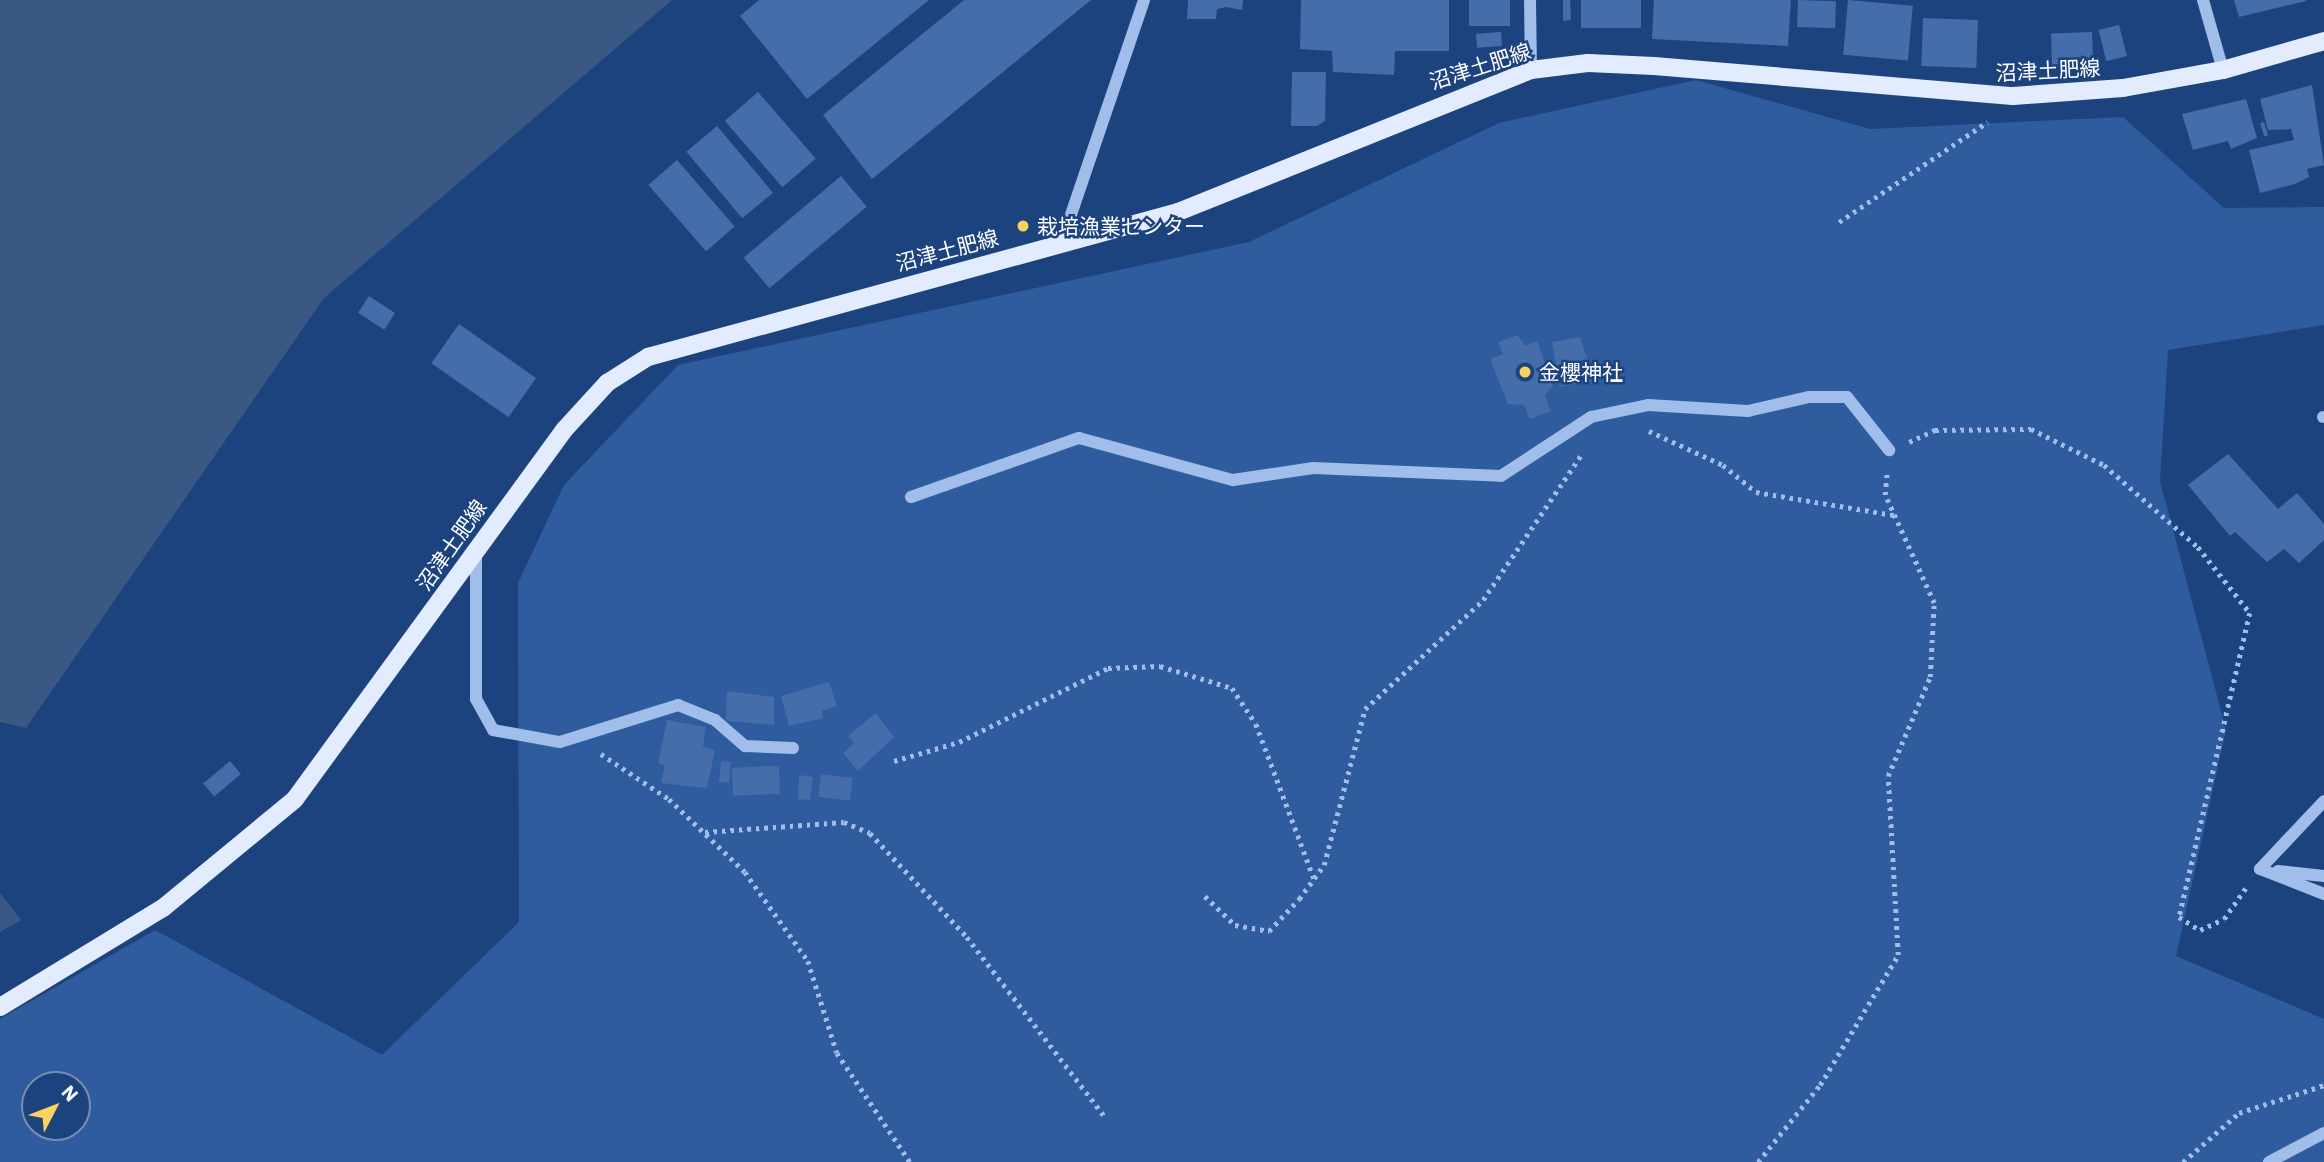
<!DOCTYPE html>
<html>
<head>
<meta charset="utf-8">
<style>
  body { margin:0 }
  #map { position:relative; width:2324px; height:1162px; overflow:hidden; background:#1d437f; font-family:"IBM Plex Sans","Noto Sans JP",sans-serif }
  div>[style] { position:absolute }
  .green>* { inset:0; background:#2f5c9e }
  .water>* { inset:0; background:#3b5884 }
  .building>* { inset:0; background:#456da9; transform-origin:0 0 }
  .path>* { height:4.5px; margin-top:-2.25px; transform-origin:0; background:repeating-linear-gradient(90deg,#a0bee9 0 3.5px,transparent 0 8.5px) }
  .minor>* { height:12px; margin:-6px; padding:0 6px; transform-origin:6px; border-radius:6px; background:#a0bee9 }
  .major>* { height:18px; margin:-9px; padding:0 9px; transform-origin:9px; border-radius:9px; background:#e3ecfe }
  .dots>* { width:19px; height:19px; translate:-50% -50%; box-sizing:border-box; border:4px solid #1d437f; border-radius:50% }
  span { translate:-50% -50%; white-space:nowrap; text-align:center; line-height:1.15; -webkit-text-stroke:5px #1d437f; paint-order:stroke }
  .street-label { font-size:21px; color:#fff }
  .poi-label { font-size:21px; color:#fff }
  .left { translate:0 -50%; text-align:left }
  .north { position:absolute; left:21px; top:1071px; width:70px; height:70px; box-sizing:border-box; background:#1d437f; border:2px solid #778eb2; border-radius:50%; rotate:48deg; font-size:19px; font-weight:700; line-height:28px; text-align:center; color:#fff }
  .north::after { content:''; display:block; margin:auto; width:24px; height:32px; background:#f9d35e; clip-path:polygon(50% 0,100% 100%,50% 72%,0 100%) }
</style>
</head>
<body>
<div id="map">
  <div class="green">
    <div style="clip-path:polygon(evenodd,1696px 80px,1870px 129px,2123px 117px,2224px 208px,2324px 207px,2324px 325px,2168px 350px,2160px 481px,2226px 730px,2176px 956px,2324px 1019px,2324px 1162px,0 1162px,0 1019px,155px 930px,382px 1055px,519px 922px,518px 583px,564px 485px,678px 365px,1249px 242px,1499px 123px,1696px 80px,35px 1085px,77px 1085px,77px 1127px,35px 1127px,35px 1085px)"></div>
  </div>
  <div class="water">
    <div style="clip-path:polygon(0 0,672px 0,324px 298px,26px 728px,0 722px)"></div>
    <div style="clip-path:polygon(0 893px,21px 920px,0 932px)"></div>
  </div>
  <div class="building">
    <div style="clip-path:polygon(759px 0,929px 0,807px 99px,740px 16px)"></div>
    <div style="clip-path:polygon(964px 0,1091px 0,872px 179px,823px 115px)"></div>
    <div style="clip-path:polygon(1188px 0,1243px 0,1242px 10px,1226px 7px,1217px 9px,1216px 19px,1187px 19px)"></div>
    <div style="clip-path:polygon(1301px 0,1449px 0,1449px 51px,1395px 51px,1394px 75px,1333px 72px,1332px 51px,1300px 49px)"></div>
    <div style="left:1469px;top:0;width:41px;height:26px"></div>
    <div style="clip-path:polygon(1563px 0,1570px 0,1571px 20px,1563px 21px)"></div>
    <div style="left:1581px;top:0;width:60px;height:28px"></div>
    <div style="clip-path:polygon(1654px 0,1791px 0,1788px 46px,1652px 39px)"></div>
    <div style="left:1798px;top:0;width:38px;height:27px;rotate:2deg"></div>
    <div style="left:1848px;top:0;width:65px;height:55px;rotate:5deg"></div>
    <div style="clip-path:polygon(2234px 0,2306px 0,2306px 1px,2239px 17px)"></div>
    <div style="left:1923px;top:18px;width:55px;height:48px;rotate:2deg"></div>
    <div style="left:2119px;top:25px;width:32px;height:21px;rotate:76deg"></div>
    <div style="left:1501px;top:32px;width:14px;height:25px;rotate:86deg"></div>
    <div style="left:2092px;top:32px;width:32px;height:41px;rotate:88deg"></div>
    <div style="clip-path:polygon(1292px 72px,1326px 72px,1325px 121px,1317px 126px,1291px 126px)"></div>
    <div style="clip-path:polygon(2312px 85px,2324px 165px,2307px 169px,2309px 177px,2295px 184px,2260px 193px,2249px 150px,2294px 140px,2291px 129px,2268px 130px,2260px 99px)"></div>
    <div style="left:758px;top:92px;width:88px;height:44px;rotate:49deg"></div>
    <div style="clip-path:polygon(2246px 99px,2257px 138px,2231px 149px,2228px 141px,2193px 150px,2182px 114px)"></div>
    <div style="left:2264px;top:122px;width:14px;height:4px;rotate:73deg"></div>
    <div style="left:717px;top:126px;width:87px;height:40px;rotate:50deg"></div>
    <div style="left:677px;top:160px;width:88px;height:38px;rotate:49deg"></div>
    <div style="left:841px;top:176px;width:40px;height:127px;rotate:50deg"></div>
    <div style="left:369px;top:296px;width:31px;height:20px;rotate:33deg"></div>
    <div style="left:459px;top:324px;width:94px;height:48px;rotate:35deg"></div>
    <div style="clip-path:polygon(1518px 335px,1525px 346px,1537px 341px,1553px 385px,1545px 396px,1551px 411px,1530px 419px,1524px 405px,1508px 404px,1490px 359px,1503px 354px,1498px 342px)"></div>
    <div style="clip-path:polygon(1580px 337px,1594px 380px,1560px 387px,1552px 342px)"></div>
    <div style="clip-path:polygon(2228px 454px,2278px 509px,2297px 493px,2324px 524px,2324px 540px,2299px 563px,2284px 549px,2267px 562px,2235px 532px,2230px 536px,2188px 485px)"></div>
    <div style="clip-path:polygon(829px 682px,837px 706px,822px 711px,823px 718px,789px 726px,781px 696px)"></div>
    <div style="clip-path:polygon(727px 691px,774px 697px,774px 725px,726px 721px)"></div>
    <div style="clip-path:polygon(876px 713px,894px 737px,858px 771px,843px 753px,854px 743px,848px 736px)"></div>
    <div style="clip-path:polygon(667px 720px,706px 727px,703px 747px,715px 750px,707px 788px,661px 783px,665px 766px,658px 763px)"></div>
    <div style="left:230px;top:761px;width:17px;height:35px;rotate:50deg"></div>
    <div style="left:721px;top:761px;width:10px;height:21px;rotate:6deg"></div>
    <div style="left:779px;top:766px;width:28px;height:47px;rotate:88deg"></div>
    <div style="left:821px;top:774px;width:32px;height:23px;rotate:7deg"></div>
    <div style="clip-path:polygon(799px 775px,813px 777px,810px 800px,798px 799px)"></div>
  </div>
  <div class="path">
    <div style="left:1839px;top:222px;width:179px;rotate:-34deg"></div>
    <div style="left:1649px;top:431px;width:81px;rotate:24.7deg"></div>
    <div style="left:1723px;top:465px;width:43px;rotate:39.3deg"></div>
    <div style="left:1756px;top:492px;width:140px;rotate:9.5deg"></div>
    <div style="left:1909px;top:442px;width:29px;rotate:-25deg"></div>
    <div style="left:1935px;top:430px;width:96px;rotate:-0.6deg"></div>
    <div style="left:2031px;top:429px;width:81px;rotate:26.3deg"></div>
    <div style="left:2104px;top:465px;width:125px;rotate:41.1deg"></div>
    <div style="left:2198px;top:547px;width:84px;rotate:51.8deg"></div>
    <div style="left:2250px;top:613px;width:312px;rotate:103.1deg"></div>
    <div style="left:2179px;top:917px;width:25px;rotate:32deg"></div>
    <div style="left:2200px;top:930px;width:26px;rotate:-25deg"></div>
    <div style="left:2224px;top:919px;width:40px;rotate:-55.1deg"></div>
    <div style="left:601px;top:754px;width:82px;rotate:33.5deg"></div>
    <div style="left:669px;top:799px;width:105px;rotate:43.8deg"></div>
    <div style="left:745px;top:872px;width:109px;rotate:54.7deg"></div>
    <div style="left:808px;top:961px;width:96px;rotate:72.5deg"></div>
    <div style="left:837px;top:1053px;width:131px;rotate:56.2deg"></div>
    <div style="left:894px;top:761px;width:68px;rotate:-16.3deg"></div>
    <div style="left:959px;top:742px;width:166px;rotate:-26.4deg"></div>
    <div style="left:1108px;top:668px;width:52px;rotate:-2.2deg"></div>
    <div style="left:1160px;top:666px;width:75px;rotate:17deg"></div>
    <div style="left:1232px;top:688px;width:43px;rotate:56.3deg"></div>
    <div style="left:1256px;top:724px;width:165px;rotate:69.4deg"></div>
    <div style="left:705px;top:832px;width:139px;rotate:-4.1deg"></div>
    <div style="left:844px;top:822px;width:28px;rotate:23deg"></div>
    <div style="left:870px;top:833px;width:142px;rotate:47deg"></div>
    <div style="left:967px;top:937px;width:228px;rotate:52.5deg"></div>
    <div style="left:1205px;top:896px;width:42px;rotate:44deg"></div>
    <div style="left:1235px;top:925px;width:35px;rotate:10deg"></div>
    <div style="left:1269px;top:931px;width:44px;rotate:-46.8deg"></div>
    <div style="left:1299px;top:899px;width:42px;rotate:-53.7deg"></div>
    <div style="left:1324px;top:865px;width:161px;rotate:-75.3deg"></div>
    <div style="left:1365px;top:709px;width:161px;rotate:-42.7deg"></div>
    <div style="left:1483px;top:600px;width:176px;rotate:-55.9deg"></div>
    <div style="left:1758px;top:1162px;width:99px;rotate:-51.2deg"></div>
    <div style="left:1820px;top:1085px;width:152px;rotate:-59deg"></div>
    <div style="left:1898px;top:955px;width:179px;rotate:-93.2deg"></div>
    <div style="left:1888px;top:776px;width:108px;rotate:-67deg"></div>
    <div style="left:1930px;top:677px;width:74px;rotate:-86.9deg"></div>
    <div style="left:1934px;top:603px;width:119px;rotate:-114.4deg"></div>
    <div style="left:1885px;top:495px;width:23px;rotate:-85deg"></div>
    <div style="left:2183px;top:1162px;width:74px;rotate:-41.2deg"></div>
    <div style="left:2239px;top:1113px;width:89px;rotate:-18.2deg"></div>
  </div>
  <div class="minor">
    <div style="left:1530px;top:0;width:70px;rotate:89.2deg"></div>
    <div style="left:2203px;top:0;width:73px;rotate:74.1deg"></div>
    <div style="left:1061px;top:244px;width:258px;rotate:-71.2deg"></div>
    <div style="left:2323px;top:417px;width:1px"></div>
    <div style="left:911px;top:497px;width:178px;rotate:-19.4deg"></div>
    <div style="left:1079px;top:438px;width:160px;rotate:15.3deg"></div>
    <div style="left:1233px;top:480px;width:81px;rotate:-8.5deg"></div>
    <div style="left:1313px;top:468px;width:188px;rotate:2.4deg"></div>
    <div style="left:1501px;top:476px;width:108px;rotate:-33.2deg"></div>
    <div style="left:1591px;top:417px;width:58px;rotate:-11.9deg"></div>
    <div style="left:1648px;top:405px;width:100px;rotate:3.4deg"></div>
    <div style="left:1748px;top:411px;width:63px;rotate:-12.9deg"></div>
    <div style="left:1809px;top:397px;width:38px"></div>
    <div style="left:1847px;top:397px;width:68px;rotate:51.6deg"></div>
    <div style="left:476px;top:550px;width:149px;rotate:90deg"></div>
    <div style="left:476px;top:699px;width:35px;rotate:61deg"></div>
    <div style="left:493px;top:730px;width:68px;rotate:10.2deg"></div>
    <div style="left:560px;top:742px;width:124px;rotate:-17.4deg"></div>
    <div style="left:678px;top:705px;width:40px;rotate:22deg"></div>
    <div style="left:715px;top:720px;width:40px;rotate:41deg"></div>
    <div style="left:745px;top:746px;width:48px;rotate:2.4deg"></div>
    <div style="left:2260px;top:869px;width:93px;rotate:-46.7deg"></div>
    <div style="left:2260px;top:869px;width:69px;rotate:21.3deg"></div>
    <div style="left:2278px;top:871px;width:46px;rotate:6.2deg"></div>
    <div style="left:2269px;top:1162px;width:62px;rotate:-27.8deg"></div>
  </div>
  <div class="major">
    <div style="left:0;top:1007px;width:191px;rotate:-31.3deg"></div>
    <div style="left:163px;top:908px;width:171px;rotate:-39.5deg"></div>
    <div style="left:295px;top:799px;width:457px;rotate:-53.9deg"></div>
    <div style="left:564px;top:430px;width:64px;rotate:-47.5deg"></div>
    <div style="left:607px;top:383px;width:49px;rotate:-32.4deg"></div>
    <div style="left:648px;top:357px;width:549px;rotate:-15.3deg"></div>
    <div style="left:1178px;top:212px;width:380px;rotate:-21.9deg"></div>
    <div style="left:1531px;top:70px;width:57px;rotate:-7deg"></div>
    <div style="left:1588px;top:63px;width:66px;rotate:2.6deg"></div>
    <div style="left:1654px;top:66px;width:360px;rotate:4.8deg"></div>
    <div style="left:2013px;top:96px;width:110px;rotate:-4.2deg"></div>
    <div style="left:2123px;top:88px;width:102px;rotate:-10.2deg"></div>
    <div style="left:2223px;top:70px;width:105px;rotate:-16deg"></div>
  </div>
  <div class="dots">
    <div style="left:1023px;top:226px;background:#f9d35e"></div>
    <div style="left:1525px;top:372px;background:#f9d35e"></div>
  </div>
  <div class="street-label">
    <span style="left:1480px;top:66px;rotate:-18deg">沼津土肥線</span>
    <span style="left:2048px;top:70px;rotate:-3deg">沼津土肥線</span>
    <span style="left:947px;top:250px;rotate:-15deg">沼津土肥線</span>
    <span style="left:451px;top:545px;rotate:-55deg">沼津土肥線</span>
  </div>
  <div class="poi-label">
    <span class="left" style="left:1037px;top:226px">栽培漁業センター</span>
    <span class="left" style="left:1539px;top:372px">金櫻神社</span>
  </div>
  <div class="north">N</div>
</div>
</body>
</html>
